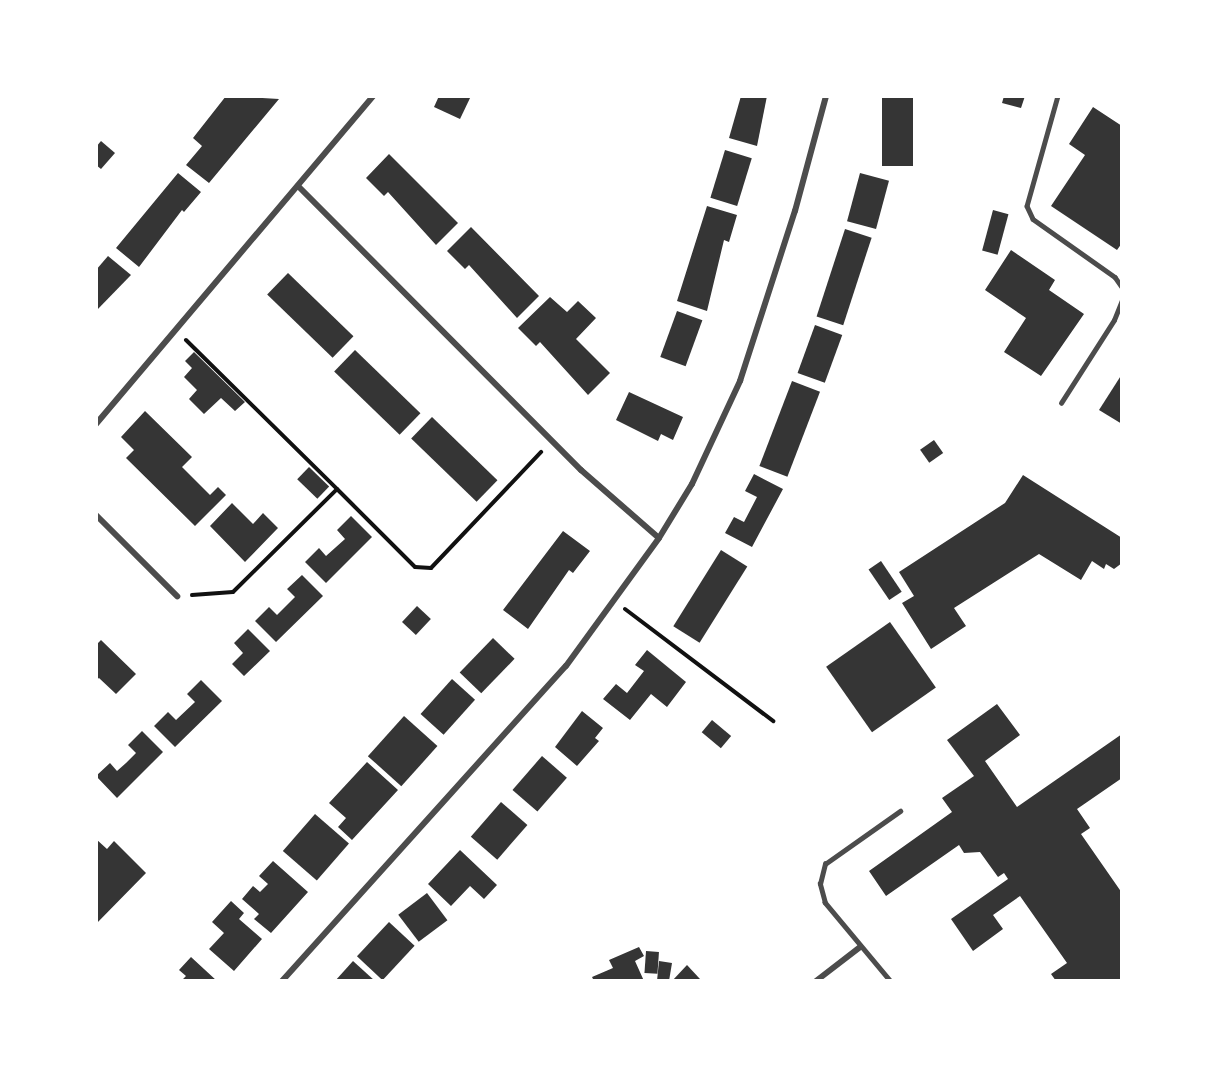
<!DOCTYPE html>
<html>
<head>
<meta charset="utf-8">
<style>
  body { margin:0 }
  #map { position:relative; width:1218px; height:1077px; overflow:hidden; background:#fff; font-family:"Times New Roman",serif }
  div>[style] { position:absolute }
  .building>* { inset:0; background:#353535; transform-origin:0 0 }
  .path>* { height:4px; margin:-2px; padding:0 2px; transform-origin:2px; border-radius:2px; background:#111 }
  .service>* { height:4.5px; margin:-2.25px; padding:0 2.25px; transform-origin:2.25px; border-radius:2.25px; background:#4c4c4c }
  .minor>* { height:6px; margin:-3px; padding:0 3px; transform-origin:3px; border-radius:3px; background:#4c4c4c }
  span { translate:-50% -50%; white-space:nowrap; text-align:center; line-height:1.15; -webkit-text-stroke:4.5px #fff; paint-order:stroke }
  .frame { position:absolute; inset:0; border:98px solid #fff; pointer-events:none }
</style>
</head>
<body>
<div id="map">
  <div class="building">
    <div style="clip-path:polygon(226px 96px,279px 99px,209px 183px,186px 165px,202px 146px,193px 138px)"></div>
    <div style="clip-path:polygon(439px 96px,471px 96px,460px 119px,434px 107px)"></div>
    <div style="clip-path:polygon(741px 96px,767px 96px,757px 146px,729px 138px)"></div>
    <div style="left:882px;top:96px;width:31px;height:70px"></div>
    <div style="clip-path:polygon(1004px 96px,1025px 96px,1021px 108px,1002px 103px)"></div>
    <div style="clip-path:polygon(1093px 107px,1122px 126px,1122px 243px,1117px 250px,1051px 206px,1085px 155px,1069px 144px)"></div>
    <div style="clip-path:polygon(101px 141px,115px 153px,101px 169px,96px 165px,96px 147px)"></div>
    <div style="left:725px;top:150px;width:28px;height:50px;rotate:17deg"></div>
    <div style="clip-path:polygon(389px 154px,458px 223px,436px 245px,388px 192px,384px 196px,366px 178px)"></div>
    <div style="clip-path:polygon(178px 173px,201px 192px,184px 212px,182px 210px,139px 267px,116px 248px)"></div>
    <div style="left:860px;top:173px;width:30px;height:50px;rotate:15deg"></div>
    <div style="clip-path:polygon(707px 206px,737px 215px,729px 242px,724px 240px,707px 311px,677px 301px)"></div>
    <div style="left:993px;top:210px;width:16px;height:42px;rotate:15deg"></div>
    <div style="clip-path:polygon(471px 227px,539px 296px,517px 318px,469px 265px,465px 269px,447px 251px)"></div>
    <div style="left:845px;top:229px;width:28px;height:92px;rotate:18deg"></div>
    <div style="clip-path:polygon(1011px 250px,1055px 280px,1049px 290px,1084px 314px,1041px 376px,1004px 352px,1026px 318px,985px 290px)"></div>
    <div style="clip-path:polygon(108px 256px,131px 275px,96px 311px,96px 270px)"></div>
    <div style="left:288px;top:273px;width:91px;height:30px;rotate:44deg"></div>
    <div style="clip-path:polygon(550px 297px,567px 312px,578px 301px,596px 318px,576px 339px,610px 373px,588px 395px,540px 342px,536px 346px,518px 328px)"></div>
    <div style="left:677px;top:311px;width:27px;height:49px;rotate:20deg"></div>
    <div style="left:815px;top:325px;width:29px;height:51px;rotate:20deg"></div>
    <div style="left:355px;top:350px;width:91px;height:30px;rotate:44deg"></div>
    <div style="clip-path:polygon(194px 352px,245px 402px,235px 411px,221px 398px,204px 414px,189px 399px,197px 390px,184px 377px,192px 368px,185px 361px)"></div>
    <div style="clip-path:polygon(1122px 374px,1122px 424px,1099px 410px)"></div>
    <div style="left:792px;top:381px;width:30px;height:91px;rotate:21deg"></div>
    <div style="clip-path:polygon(629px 392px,683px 417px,673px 440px,661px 434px,658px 441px,616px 420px)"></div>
    <div style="clip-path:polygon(145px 411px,192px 457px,182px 467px,210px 495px,218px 487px,226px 495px,195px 526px,126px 458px,134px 450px,121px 437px)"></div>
    <div style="left:432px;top:417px;width:91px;height:30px;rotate:44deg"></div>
    <div style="left:934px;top:440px;width:16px;height:17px;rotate:55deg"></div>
    <div style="left:309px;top:467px;width:28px;height:17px;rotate:44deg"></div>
    <div style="clip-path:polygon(754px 474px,783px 489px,752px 547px,725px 533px,734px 517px,744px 522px,757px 497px,745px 491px)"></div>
    <div style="clip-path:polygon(1023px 475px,1122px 538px,1122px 563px,1114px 569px,1106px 564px,1104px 569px,1092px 561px,1081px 580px,1039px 554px,954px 608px,966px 626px,931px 649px,902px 603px,914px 596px,899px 572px,1005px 503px)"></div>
    <div style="clip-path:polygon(232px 503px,253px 524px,263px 513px,278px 528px,245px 562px,210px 526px)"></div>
    <div style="clip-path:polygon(351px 516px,372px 537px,326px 583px,305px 562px,319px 548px,326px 556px,345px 539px,337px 530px)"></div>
    <div style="clip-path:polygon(563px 531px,590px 551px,573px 573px,569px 570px,528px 629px,503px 610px)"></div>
    <div style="left:721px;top:550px;width:31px;height:90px;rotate:32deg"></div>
    <div style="left:881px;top:561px;width:37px;height:15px;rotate:56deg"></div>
    <div style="clip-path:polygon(302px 575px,323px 596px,276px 642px,255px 621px,269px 607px,277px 615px,295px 597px,287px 589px)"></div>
    <div style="left:417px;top:606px;width:19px;height:22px;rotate:43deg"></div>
    <div style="left:890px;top:622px;width:80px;height:78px;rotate:55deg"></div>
    <div style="clip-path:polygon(248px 629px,270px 651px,244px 676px,232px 664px,243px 653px,234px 643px)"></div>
    <div style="left:493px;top:638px;width:30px;height:48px;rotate:44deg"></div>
    <div style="clip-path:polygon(101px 640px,136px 674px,116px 694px,99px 678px,96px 680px,96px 645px)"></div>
    <div style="clip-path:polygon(647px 650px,686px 682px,667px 707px,651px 694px,630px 720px,603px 699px,616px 684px,627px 693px,644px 671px,635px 665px)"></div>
    <div style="left:452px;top:679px;width:31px;height:47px;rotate:42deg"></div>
    <div style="clip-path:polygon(201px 680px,222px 701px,175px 747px,154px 726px,168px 712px,176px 720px,195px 702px,187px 694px)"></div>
    <div style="clip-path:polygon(997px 704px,1020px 735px,985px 761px,1017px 807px,1122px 734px,1122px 778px,1077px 809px,1090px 828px,1081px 834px,1122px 893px,1122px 981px,1056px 981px,1051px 974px,1067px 963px,1020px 896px,993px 915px,1003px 929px,973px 951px,951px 919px,1008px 879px,1004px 873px,998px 877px,980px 852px,964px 853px,959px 845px,886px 896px,869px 871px,952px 812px,942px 798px,974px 776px,947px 740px)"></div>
    <div style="clip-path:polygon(582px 711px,603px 728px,595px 738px,599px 741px,577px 766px,555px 747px)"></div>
    <div style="left:404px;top:716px;width:45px;height:54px;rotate:42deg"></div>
    <div style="left:712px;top:720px;width:25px;height:16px;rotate:40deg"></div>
    <div style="clip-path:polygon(142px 731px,163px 752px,117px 798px,96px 776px,110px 763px,117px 771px,126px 763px,136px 753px,128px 745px)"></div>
    <div style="left:542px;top:756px;width:33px;height:45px;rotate:41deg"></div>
    <div style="clip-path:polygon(367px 762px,398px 790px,352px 840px,338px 827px,346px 818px,329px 803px)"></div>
    <div style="left:501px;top:802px;width:35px;height:46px;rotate:41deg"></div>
    <div style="left:315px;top:814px;width:45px;height:49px;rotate:41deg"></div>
    <div style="clip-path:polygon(96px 839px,107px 849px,114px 841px,146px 873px,96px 924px)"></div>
    <div style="clip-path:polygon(460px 850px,497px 885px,484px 899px,470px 886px,451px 906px,428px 884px)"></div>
    <div style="clip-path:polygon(273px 861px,308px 892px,271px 933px,254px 919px,259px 914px,242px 899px,253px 886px,260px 892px,268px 884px,259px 876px)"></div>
    <div style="left:427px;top:893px;width:34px;height:36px;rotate:53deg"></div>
    <div style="clip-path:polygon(231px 901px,244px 913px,239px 919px,262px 939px,234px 971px,209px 949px,224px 933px,212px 922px)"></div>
    <div style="left:389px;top:922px;width:35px;height:47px;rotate:43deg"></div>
    <div style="clip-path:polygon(639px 947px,644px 956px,635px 961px,644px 981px,594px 981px,592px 977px,613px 968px,609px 960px)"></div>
    <div style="left:646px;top:951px;width:13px;height:22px;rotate:4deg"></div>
    <div style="clip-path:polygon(191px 957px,217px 981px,181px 981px,186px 976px,179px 970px)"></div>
    <div style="clip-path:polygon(353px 961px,375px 981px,335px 981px)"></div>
    <div style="clip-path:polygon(659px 961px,672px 963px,669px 981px,657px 981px)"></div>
    <div style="clip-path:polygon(687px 965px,700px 979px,672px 981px)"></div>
  </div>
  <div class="path">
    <div style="left:186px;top:340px;width:212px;rotate:44.6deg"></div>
    <div style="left:192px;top:595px;width:41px;rotate:-4.2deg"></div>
    <div style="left:233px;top:592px;width:146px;rotate:-44.7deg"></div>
    <div style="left:337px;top:489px;width:110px;rotate:45deg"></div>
    <div style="left:415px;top:567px;width:16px;rotate:4deg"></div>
    <div style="left:431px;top:568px;width:160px;rotate:-46.5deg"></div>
    <div style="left:625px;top:609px;width:186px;rotate:37.1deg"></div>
  </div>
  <div class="service">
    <div style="left:1058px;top:96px;width:114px;rotate:105.7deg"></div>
    <div style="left:1027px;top:206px;width:14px;rotate:65deg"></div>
    <div style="left:1033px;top:219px;width:100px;rotate:35.3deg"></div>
    <div style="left:1115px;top:277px;width:12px;rotate:55deg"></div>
    <div style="left:1061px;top:403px;width:98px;rotate:-57.4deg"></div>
    <div style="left:1114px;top:320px;width:22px;rotate:-68deg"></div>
    <div style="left:890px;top:981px;width:102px;rotate:-129.8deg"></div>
    <div style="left:825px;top:903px;width:20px;rotate:-105deg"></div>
    <div style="left:820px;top:884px;width:21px;rotate:-76deg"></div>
    <div style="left:825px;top:864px;width:92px;rotate:-35.2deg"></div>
  </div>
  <div class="minor">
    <div style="left:298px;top:186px;width:401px;rotate:45.1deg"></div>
    <div style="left:581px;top:470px;width:103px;rotate:41.1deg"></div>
    <div style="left:96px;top:424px;width:429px;rotate:-49.8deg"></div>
    <div style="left:96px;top:515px;width:115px;rotate:45deg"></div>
    <div style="left:282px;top:981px;width:424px;rotate:-48deg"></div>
    <div style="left:566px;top:666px;width:158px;rotate:-54deg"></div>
    <div style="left:659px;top:538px;width:63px;rotate:-58.6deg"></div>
    <div style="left:692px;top:484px;width:114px;rotate:-65deg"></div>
    <div style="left:740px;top:381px;width:179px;rotate:-72.1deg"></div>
    <div style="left:795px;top:211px;width:119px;rotate:-74.9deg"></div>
    <div style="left:816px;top:981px;width:56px;rotate:-37.7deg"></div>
  </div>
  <div class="frame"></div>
</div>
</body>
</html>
